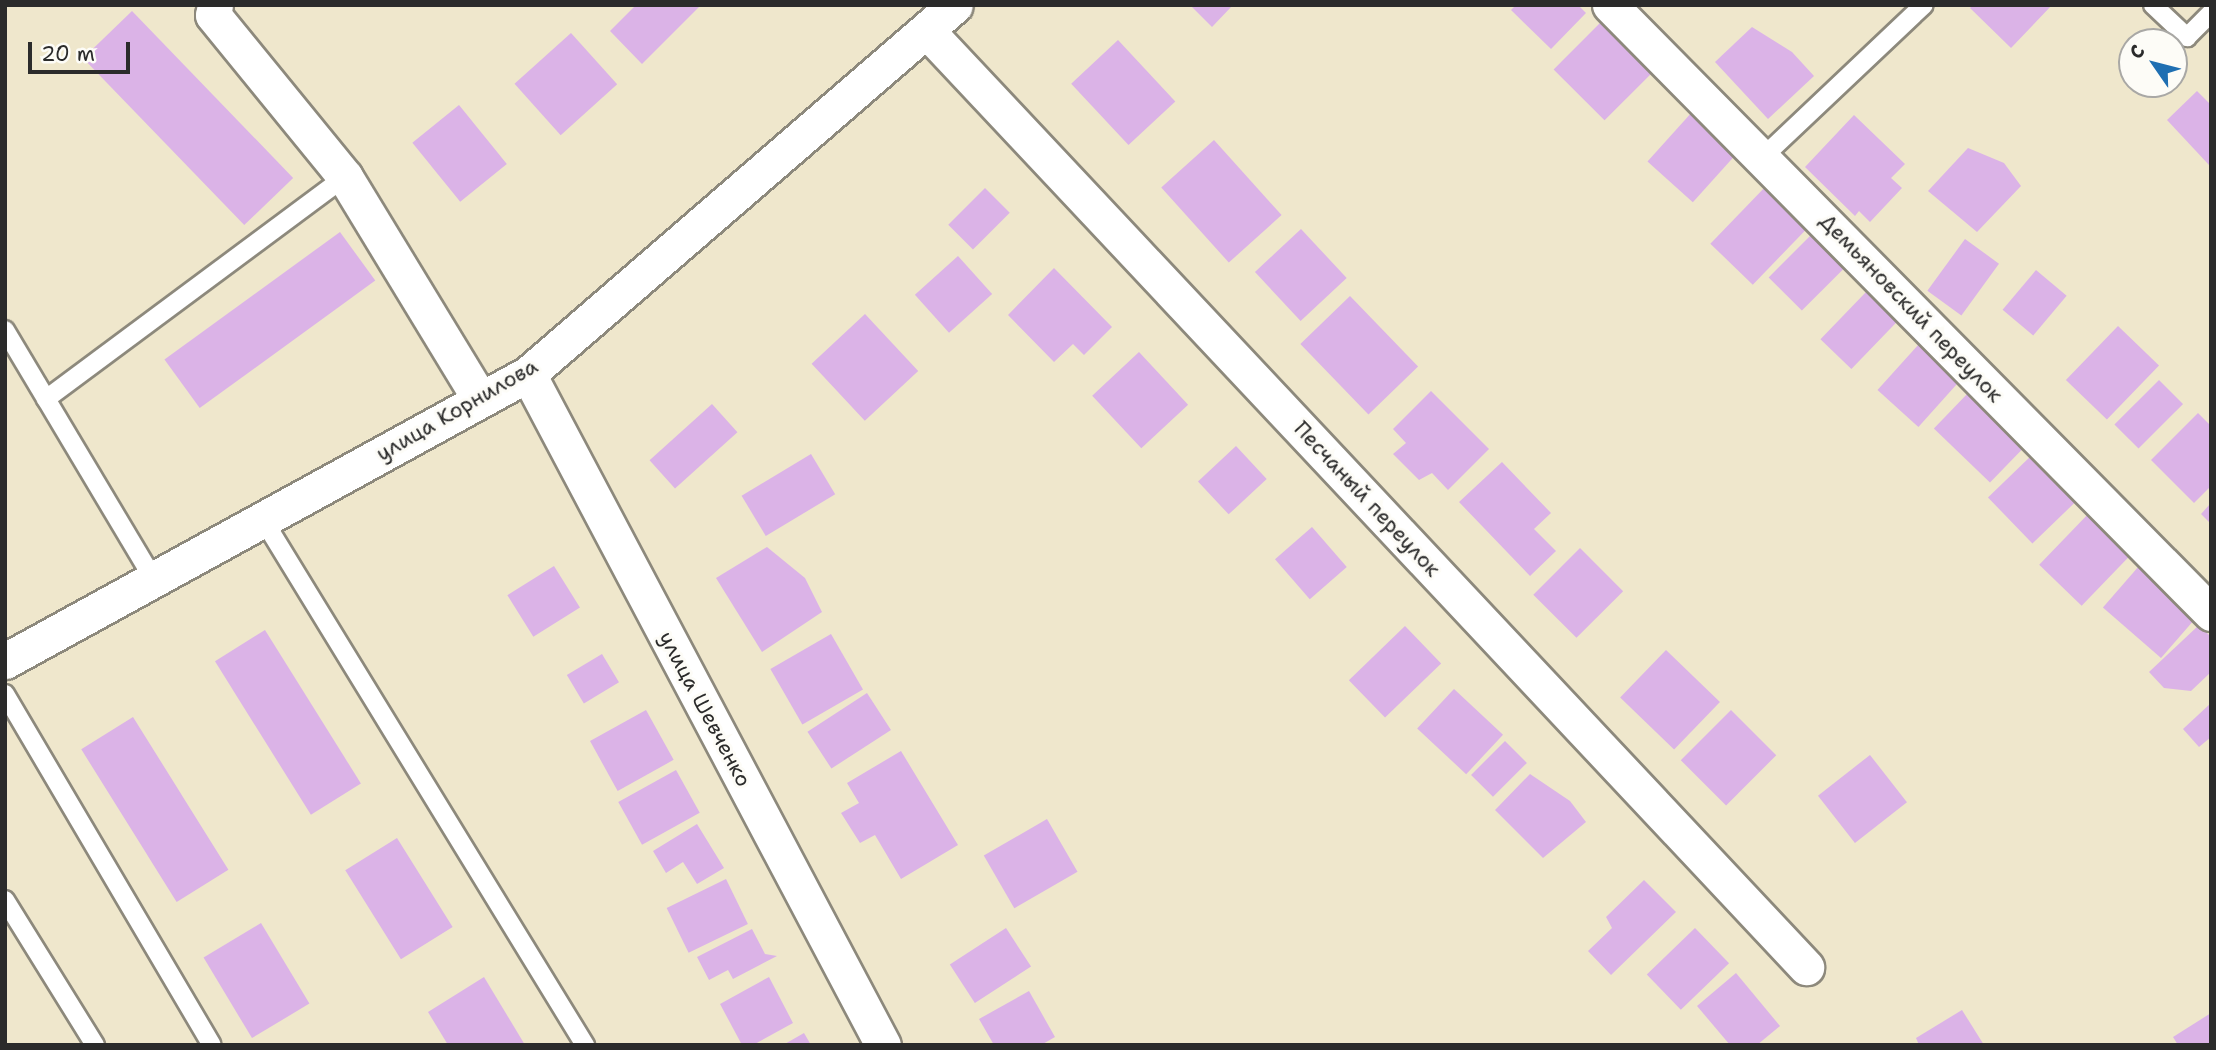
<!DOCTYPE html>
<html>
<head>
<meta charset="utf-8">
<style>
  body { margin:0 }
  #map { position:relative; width:2216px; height:1050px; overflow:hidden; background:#efe7cc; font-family:"Shantell Sans",sans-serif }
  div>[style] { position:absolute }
  .building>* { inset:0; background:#dbb3e7; transform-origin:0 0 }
  .roads { filter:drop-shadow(2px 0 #8d897c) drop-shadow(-2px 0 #8d897c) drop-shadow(0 2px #8d897c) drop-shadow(0 -2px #8d897c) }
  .lane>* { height:18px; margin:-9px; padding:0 9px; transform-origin:9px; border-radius:9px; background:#fff }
  .street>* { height:35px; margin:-17.5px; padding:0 17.5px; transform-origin:17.5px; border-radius:17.5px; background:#fff }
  span { translate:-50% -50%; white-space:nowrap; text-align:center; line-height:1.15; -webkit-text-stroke:6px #fdfcf7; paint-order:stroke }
  .street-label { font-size:21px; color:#2b2b2b }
  .frame { position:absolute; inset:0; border:7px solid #2b2b2b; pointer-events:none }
  .north { position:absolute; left:2118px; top:28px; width:70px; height:70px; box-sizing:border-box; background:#fdfcf7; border:2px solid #a9a8a5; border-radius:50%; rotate:305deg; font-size:19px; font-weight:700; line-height:28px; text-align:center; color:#2b2b2b }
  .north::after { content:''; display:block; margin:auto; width:24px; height:32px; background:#1f6fb2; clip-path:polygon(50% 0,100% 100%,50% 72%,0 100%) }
  .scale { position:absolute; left:28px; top:42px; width:102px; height:32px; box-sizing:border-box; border:4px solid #2b2b2b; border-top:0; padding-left:9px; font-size:21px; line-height:24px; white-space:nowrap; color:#2b2b2b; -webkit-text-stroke:5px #fdfcf7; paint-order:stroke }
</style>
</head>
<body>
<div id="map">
  <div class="building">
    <div style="clip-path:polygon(636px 5px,701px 5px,642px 64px,610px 31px)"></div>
    <div style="clip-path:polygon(1190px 5px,1233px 5px,1212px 27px)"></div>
    <div style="clip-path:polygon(1516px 5px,1578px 5px,1586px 13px,1551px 49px,1511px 10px)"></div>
    <div style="clip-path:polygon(1973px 5px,2052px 5px,2011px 48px,1970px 8px)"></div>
    <div style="left:132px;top:11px;width:232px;height:68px;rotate:46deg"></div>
    <div style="left:1601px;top:22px;width:72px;height:67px;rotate:45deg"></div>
    <div style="clip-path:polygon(1752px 27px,1792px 52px,1814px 76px,1768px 119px,1715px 62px)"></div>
    <div style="left:571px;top:33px;width:69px;height:76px;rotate:48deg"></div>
    <div style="left:1118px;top:40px;width:84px;height:64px;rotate:47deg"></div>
    <div style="clip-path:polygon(2197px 91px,2211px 105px,2209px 165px,2167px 120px)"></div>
    <div style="left:459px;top:105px;width:76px;height:60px;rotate:51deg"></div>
    <div style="left:1693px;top:111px;width:61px;height:68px;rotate:42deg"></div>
    <div style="clip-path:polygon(1854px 115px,1905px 164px,1891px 178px,1902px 188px,1870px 222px,1859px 211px,1855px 216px,1805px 167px)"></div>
    <div style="left:1214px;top:140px;width:101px;height:71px;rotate:48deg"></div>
    <div style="clip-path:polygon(1968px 148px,2004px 163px,2021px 186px,1977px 232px,1928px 191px)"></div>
    <div style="left:1768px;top:184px;width:59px;height:83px;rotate:44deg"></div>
    <div style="left:985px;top:188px;width:35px;height:52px;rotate:45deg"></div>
    <div style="left:1301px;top:229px;width:67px;height:63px;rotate:47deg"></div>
    <div style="left:1816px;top:230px;width:47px;height:67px;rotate:45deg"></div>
    <div style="left:340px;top:232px;width:60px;height:217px;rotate:54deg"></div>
    <div style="left:1965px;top:239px;width:42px;height:64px;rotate:36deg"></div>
    <div style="left:958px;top:256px;width:51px;height:58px;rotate:48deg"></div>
    <div style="clip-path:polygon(1054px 268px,1112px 327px,1084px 355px,1073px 344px,1054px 362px,1008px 315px)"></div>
    <div style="left:2036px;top:270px;width:40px;height:52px;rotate:40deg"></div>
    <div style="left:1867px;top:291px;width:43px;height:67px;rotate:44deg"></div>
    <div style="left:1350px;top:296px;width:98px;height:69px;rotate:46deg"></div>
    <div style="left:865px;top:314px;width:78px;height:73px;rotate:47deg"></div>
    <div style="left:2118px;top:326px;width:57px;height:75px;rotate:44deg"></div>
    <div style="left:1919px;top:344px;width:55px;height:62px;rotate:42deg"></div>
    <div style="left:1139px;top:352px;width:72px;height:64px;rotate:47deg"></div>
    <div style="left:2159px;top:380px;width:34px;height:63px;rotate:45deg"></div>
    <div style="clip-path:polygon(1431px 391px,1489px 449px,1448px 490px,1432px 473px,1419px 480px,1393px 454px,1406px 443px,1393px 429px)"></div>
    <div style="left:1970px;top:391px;width:78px;height:52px;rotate:44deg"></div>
    <div style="left:712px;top:404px;width:38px;height:84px;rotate:48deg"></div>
    <div style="clip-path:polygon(2198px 413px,2211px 426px,2211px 486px,2194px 503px,2151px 460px)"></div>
    <div style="left:1236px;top:446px;width:45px;height:52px;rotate:47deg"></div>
    <div style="left:2034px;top:453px;width:64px;height:64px;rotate:46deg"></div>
    <div style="left:811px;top:454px;width:47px;height:81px;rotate:59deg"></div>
    <div style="clip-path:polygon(1502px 462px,1551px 513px,1534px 529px,1556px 551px,1530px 576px,1459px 502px)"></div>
    <div style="clip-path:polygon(2211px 503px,2211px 524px,2201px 514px)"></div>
    <div style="left:2092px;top:510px;width:59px;height:76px;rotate:44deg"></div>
    <div style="left:1312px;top:527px;width:53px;height:49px;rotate:49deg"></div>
    <div style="clip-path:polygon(767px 547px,805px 578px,822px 612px,762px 652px,716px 578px)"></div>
    <div style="left:1580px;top:548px;width:61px;height:66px;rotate:45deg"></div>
    <div style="left:554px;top:566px;width:49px;height:55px;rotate:58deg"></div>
    <div style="left:2139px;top:566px;width:77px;height:55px;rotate:41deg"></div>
    <div style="clip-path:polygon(2199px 625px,2211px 637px,2211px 672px,2191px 691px,2164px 688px,2149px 672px)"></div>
    <div style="left:1405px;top:626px;width:52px;height:78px;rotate:46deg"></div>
    <div style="left:265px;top:630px;width:181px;height:59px;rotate:58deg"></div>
    <div style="left:831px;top:634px;width:64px;height:70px;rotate:60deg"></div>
    <div style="left:1666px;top:650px;width:75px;height:66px;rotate:44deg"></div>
    <div style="left:602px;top:654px;width:33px;height:41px;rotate:59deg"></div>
    <div style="left:1454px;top:689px;width:67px;height:54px;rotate:43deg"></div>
    <div style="left:867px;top:693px;width:44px;height:71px;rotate:57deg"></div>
    <div style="clip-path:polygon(2211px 703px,2211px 737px,2199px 747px,2183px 729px)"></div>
    <div style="left:646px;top:710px;width:57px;height:64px;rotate:61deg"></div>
    <div style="left:1731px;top:710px;width:64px;height:71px;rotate:45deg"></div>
    <div style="left:133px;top:717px;width:180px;height:61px;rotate:58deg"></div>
    <div style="left:1505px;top:741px;width:31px;height:48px;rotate:45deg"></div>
    <div style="clip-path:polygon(901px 751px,958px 845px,901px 879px,875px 835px,860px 843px,841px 813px,859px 803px,847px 783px)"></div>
    <div style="left:1870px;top:755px;width:60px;height:66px;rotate:52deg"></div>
    <div style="left:676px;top:770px;width:49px;height:66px;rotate:61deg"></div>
    <div style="clip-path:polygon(1530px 774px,1570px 801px,1586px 822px,1543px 858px,1495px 810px)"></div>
    <div style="left:1047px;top:819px;width:61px;height:73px;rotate:60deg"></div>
    <div style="clip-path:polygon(697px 824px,724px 868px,697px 884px,683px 862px,666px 873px,653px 851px)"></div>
    <div style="left:397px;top:838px;width:105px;height:61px;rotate:58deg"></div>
    <div style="left:726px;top:879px;width:50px;height:66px;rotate:64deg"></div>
    <div style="clip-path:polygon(1644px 880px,1676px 912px,1611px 975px,1588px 951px,1612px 928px,1606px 917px)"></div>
    <div style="left:261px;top:923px;width:94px;height:67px;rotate:59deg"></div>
    <div style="left:1006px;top:928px;width:46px;height:67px;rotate:57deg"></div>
    <div style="left:1695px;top:928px;width:49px;height:67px;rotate:46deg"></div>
    <div style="clip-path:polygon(752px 929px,765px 954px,777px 956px,733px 979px,728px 970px,709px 980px,697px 957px)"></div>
    <div style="clip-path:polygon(1736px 973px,1780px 1026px,1757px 1045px,1730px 1045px,1697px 1006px)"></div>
    <div style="clip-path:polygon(484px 977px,525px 1045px,448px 1045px,428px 1012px)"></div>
    <div style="clip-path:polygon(769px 977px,793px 1023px,753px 1045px,742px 1045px,720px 1004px)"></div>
    <div style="clip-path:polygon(1029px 991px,1055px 1037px,1041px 1045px,994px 1045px,979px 1019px)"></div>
    <div style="clip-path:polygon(1962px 1010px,1984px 1045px,1919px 1045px,1916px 1038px)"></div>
    <div style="clip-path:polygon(2211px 1013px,2211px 1045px,2178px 1045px,2173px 1037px)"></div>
    <div style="clip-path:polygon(804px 1033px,811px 1045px,783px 1045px)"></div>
  </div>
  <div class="roads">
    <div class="lane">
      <div style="left:2153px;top:5px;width:47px;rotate:43.3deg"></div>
      <div style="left:2187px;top:37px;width:34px;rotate:-45deg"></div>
      <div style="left:1763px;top:157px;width:221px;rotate:-43.4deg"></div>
      <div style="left:5px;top:330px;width:289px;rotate:59.2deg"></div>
      <div style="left:46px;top:399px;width:372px;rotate:-36.6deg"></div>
      <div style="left:264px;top:521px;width:615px;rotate:58.51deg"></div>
      <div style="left:5px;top:694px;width:407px;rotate:59.5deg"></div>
      <div style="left:5px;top:900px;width:171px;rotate:58.2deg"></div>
    </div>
    <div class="street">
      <div style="left:215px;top:5px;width:10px;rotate:101deg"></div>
      <div style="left:213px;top:15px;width:209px;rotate:50.8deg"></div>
      <div style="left:345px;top:177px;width:260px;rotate:58.7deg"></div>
      <div style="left:1610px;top:5px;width:855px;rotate:45.33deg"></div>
      <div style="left:928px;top:32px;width:1283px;rotate:46.8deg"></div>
      <div style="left:528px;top:374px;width:759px;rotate:62.12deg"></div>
      <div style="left:5px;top:661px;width:597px;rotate:-28.76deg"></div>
      <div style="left:528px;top:374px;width:564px;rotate:-40.83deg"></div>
    </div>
  </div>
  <div class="street-label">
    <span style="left:1911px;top:308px;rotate:46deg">Демьяновский переулок</span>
    <span style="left:457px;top:410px;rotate:-30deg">улица Корнилова</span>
    <span style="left:1367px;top:499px;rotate:47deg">Песчаный переулок</span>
    <span style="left:705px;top:709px;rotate:62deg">улица Шевченко</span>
  </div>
  <div class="frame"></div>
  <div class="north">С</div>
  <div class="scale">20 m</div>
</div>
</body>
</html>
